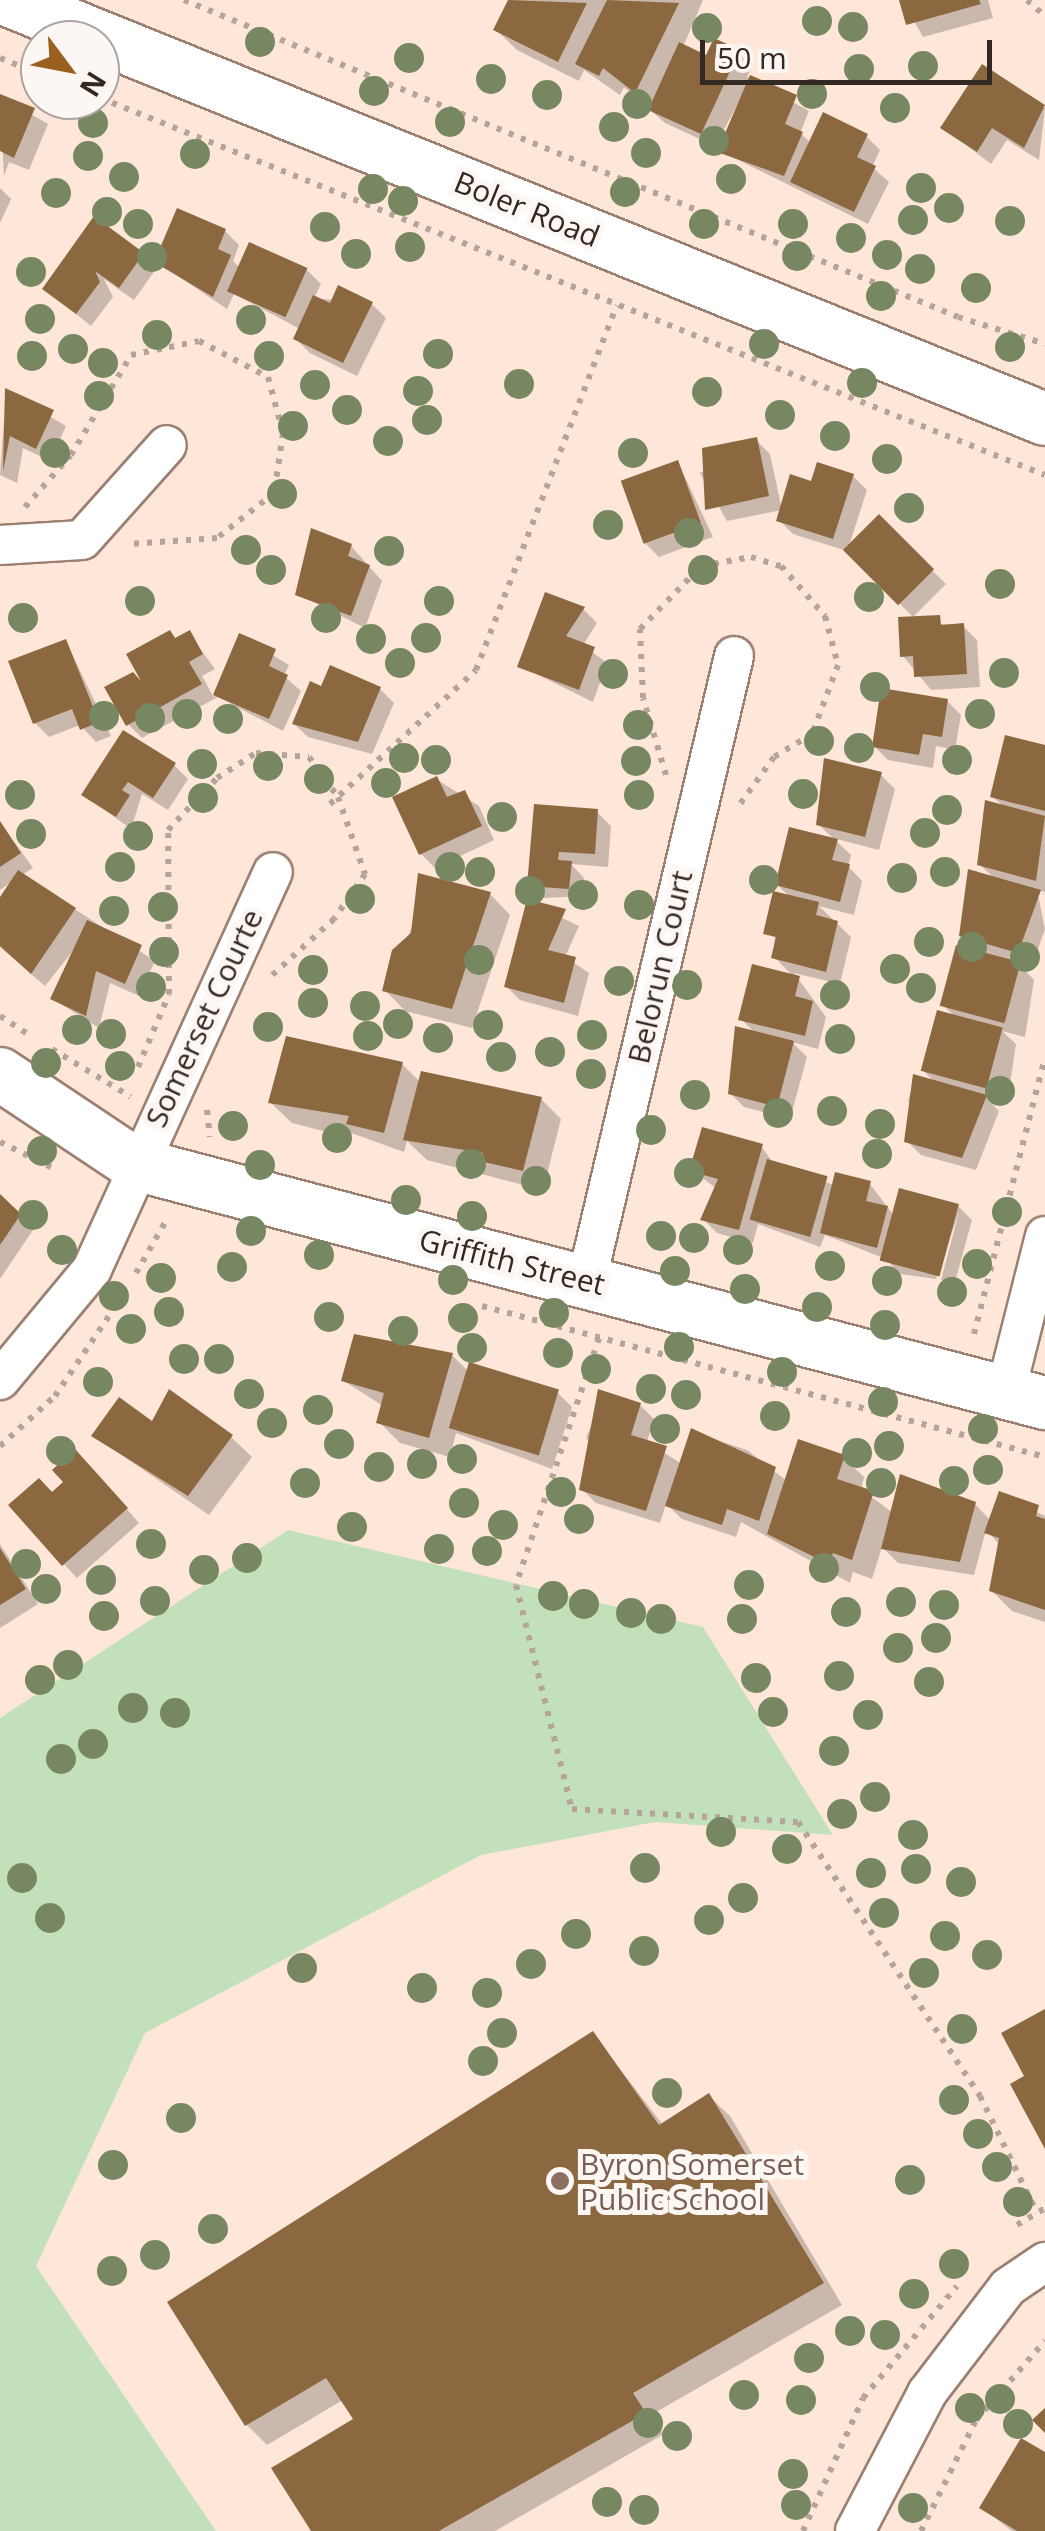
<!DOCTYPE html>
<html>
<head>
<meta charset="utf-8">
<style>
  body { margin:0 }
  #map { position:relative; width:1045px; height:2531px; overflow:hidden; background:#fee6d9; font-family:"Open Sans",sans-serif }
  div>[style] { position:absolute }
  .green>* { inset:0; background:#c2e1bb }
  .shadow>* { inset:0; background:#0003 }
  .building>* { inset:0; background:#8b683f; transform-origin:0 0 }
  .path>* { height:6px; margin-top:-3px; transform-origin:0; background:repeating-linear-gradient(90deg,#b6a399 0 5px,transparent 0 13px) }
  .roads { filter:drop-shadow(2px 0 #9b8072) drop-shadow(-2px 0 #9b8072) drop-shadow(0 2px #9b8072) drop-shadow(0 -2px #9b8072) }
  .street>* { height:38px; margin:-19px; padding:0 19px; transform-origin:19px; border-radius:19px; background:#fff }
  .secondary>* { height:52px; margin:-26px; padding:0 26px; transform-origin:26px; border-radius:26px; background:#fff }
  .trees>* { width:30px; height:30px; margin:-15px; border-radius:50%; background:#768762 }
  .dots>* { width:28px; height:28px; translate:-50% -50%; box-sizing:border-box; border:5px solid #fdf7f4; border-radius:50% }
  span { translate:-50% -50%; white-space:nowrap; text-align:center; line-height:1.15; -webkit-text-stroke:10px #fdf7f4; paint-order:stroke }
  .street-label { font-size:30px; color:#332822 }
  .education-label { font-size:30px; color:#785e54 }
  .left { translate:0 -50%; text-align:left }
  .north { position:absolute; left:20px; top:20px; width:100px; height:100px; box-sizing:border-box; background:#fdf7f4; border:2px solid #aca4a0; border-radius:50%; rotate:122deg; font-size:28px; font-weight:700; line-height:40px; text-align:center; color:#332822 }
  .north::after { content:''; display:block; margin:auto; width:35px; height:45px; background:#9b6020; clip-path:polygon(50% 0,100% 100%,50% 72%,0 100%) }
  .scale { position:absolute; left:700px; top:40px; width:292px; height:45px; box-sizing:border-box; border:5px solid #332822; border-top:0; padding-left:12px; font-size:30px; line-height:35px; white-space:nowrap; color:#332822; -webkit-text-stroke:8px #fdf7f4; paint-order:stroke }
</style>
</head>
<body>
<div id="map">
  <div class="green">
    <div style="clip-path:polygon(288px 1530px,703px 1627px,833px 1835px,655px 1822px,481px 1855px,145px 2033px,36px 2266px,216px 2531px,0 2531px,0 1718px)"></div>
  </div>
  <div class="shadow">
    <div style="clip-path:polygon(511px 0,703px 0,683px 47px,707px 58px,738px 52px,752px 66px,747px 77px,809px 111px,800px 133px,811px 143px,866px 136px,880px 150px,872px 167px,889px 182px,868px 224px,720px 151px,747px 87px,715px 146px,665px 123px,624px 87px,620px 95px,584px 70px,579px 81px,517px 50px,496px 30px)"></div>
    <div style="clip-path:polygon(902px 0,988px 0,993px 18px,923px 37px)"></div>
    <div style="clip-path:polygon(983px 67px,1045px 108px,1039px 160px,1007px 140px,991px 164px,944px 128px)"></div>
    <div style="clip-path:polygon(0 96px,48px 124px,29px 170px,9px 162px,4px 176px)"></div>
    <div style="clip-path:polygon(0 188px,11px 199px,0 223px)"></div>
    <div style="clip-path:polygon(95px 220px,156px 269px,134px 300px,104px 279px,113px 297px,91px 326px,45px 289px)"></div>
    <div style="clip-path:polygon(225px 231px,239px 245px,233px 261px,240px 268px,307px 270px,321px 284px,314px 298px,372px 304px,386px 318px,357px 376px,310px 353px,296px 339px,300px 329px,234px 294px,227px 309px,157px 262px)"></div>
    <div style="clip-path:polygon(6px 391px,66px 426px,50px 461px,23px 448px,17px 483px,0 475px)"></div>
    <div style="clip-path:polygon(756px 440px,770px 454px,782px 510px,727px 521px,700px 473px)"></div>
    <div style="clip-path:polygon(678px 462px,713px 537px,659px 557px,645px 543px)"></div>
    <div style="clip-path:polygon(853px 476px,867px 490px,848px 549px,879px 518px,946px 584px,913px 617px,847px 551px,793px 534px,779px 520px,813px 484px)"></div>
    <div style="clip-path:polygon(351px 546px,382px 581px,365px 628px,298px 594px)"></div>
    <div style="clip-path:polygon(583px 609px,597px 623px,583px 645px,607px 663px,593px 702px,520px 666px)"></div>
    <div style="clip-path:polygon(901px 620px,963px 626px,977px 640px,980px 687px,931px 690px,903px 656px)"></div>
    <div style="clip-path:polygon(189px 634px,215px 669px,202px 676px,214px 698px,241px 636px,289px 665px,284px 676px,301px 691px,283px 731px,218px 697px,142px 738px,128px 724px)"></div>
    <div style="clip-path:polygon(66px 641px,111px 736px,96px 742px,80px 725px,49px 737px,35px 723px)"></div>
    <div style="clip-path:polygon(322px 689px,380px 689px,394px 703px,372px 754px,308px 737px,294px 724px)"></div>
    <div style="clip-path:polygon(947px 701px,961px 715px,955px 750px,936px 746px,933px 768px,888px 760px,874px 746px)"></div>
    <div style="clip-path:polygon(1045px 747px,1045px 892px,1037px 890px,1045px 929px,1032px 966px,1016px 961px,1034px 980px,1025px 1037px,1002px 1031px,1016px 1044px,1007px 1104px,986px 1098px,999px 1111px,976px 1170px,921px 1155px,907px 1141px,916px 1108px,908px 1101px,915px 1077px,936px 1084px,923px 1070px,956px 1018px,943px 1005px,980px 955px,961px 936px,995px 879px,979px 864px,1005px 808px,992px 796px)"></div>
    <div style="clip-path:polygon(826px 761px,881px 775px,895px 789px,879px 850px,833px 838px,851px 855px,848px 866px,862px 881px,854px 915px,819px 906px,851px 937px,840px 984px,794px 973px,826px 1017px,818px 1049px,792px 1042px,807px 1057px,790px 1119px,744px 1107px,730px 1093px,755px 1033px,741px 1019px,793px 976px,774px 957px,776px 894px,791px 898px,777px 885px,836px 841px,818px 824px)"></div>
    <div style="clip-path:polygon(174px 765px,188px 779px,168px 810px,142px 794px,131px 829px,84px 795px)"></div>
    <div style="clip-path:polygon(436px 779px,479px 806px,494px 840px,435px 868px,421px 854px)"></div>
    <div style="clip-path:polygon(536px 807px,597px 812px,611px 826px,608px 867px,571px 864px,584px 878px,583px 896px,544px 898px,530px 885px)"></div>
    <div style="clip-path:polygon(0 822px,33px 868px,22px 875px,155px 961px,139px 996px,110px 983px,99px 1028px,53px 999px,80px 942px,45px 986px,0 947px,0 902px,14px 880px,0 890px)"></div>
    <div style="clip-path:polygon(420px 876px,490px 894px,510px 915px,472px 1028px,405px 1011px,385px 990px,417px 915px)"></div>
    <div style="clip-path:polygon(529px 902px,579px 926px,565px 957px,589px 973px,578px 1016px,520px 1000px,506px 986px)"></div>
    <div style="clip-path:polygon(402px 1064px,421px 1083px,541px 1099px,561px 1119px,543px 1190px,427px 1160px,407px 1141px,404px 1152px,329px 1125px,327px 1132px,292px 1123px,271px 1103px)"></div>
    <div style="clip-path:polygon(761px 1146px,774px 1164px,834px 1185px,870px 1184px,895px 1217px,958px 1206px,972px 1220px,955px 1282px,941px 1280px,959px 1212px,936px 1279px,900px 1274px,886px 1259px,825px 1235px,820px 1247px,758px 1224px,753px 1243px,717px 1233px,703px 1219px,717px 1189px,692px 1170px)"></div>
    <div style="clip-path:polygon(0 1201px,33px 1230px,0 1279px)"></div>
    <div style="clip-path:polygon(452px 1355px,469px 1372px,558px 1393px,572px 1407px,552px 1469px,456px 1433px,450px 1457px,400px 1443px,379px 1422px,383px 1406px,344px 1381px)"></div>
    <div style="clip-path:polygon(604px 1394px,640px 1405px,654px 1419px,647px 1442px,682px 1464px,692px 1432px,747px 1450px,787px 1481px,843px 1457px,864px 1477px,861px 1489px,893px 1513px,975px 1504px,991px 1521px,1000px 1495px,1045px 1516px,1045px 1622px,1012px 1611px,991px 1590px,1000px 1545px,986px 1530px,974px 1575px,898px 1563px,882px 1547px,872px 1579px,853px 1572px,850px 1583px,741px 1522px,736px 1537px,682px 1519px,666px 1504px,660px 1523px,596px 1503px,582px 1489px,595px 1447px,586px 1438px)"></div>
    <div style="clip-path:polygon(153px 1425px,231px 1437px,252px 1457px,209px 1515px,94px 1436px)"></div>
    <div style="clip-path:polygon(89px 1466px,139px 1523px,77px 1578px,64px 1564px,52px 1495px)"></div>
    <div style="clip-path:polygon(0 1544px,38px 1604px,0 1628px)"></div>
    <div style="clip-path:polygon(593px 2034px,663px 2125px,709px 2096px,730px 2116px,842px 2305px,651px 2415px,664px 2434px,495px 2531px,314px 2531px,356px 2420px,343px 2400px,267px 2445px,247px 2425px)"></div>
    <div style="clip-path:polygon(1045px 2455px,1045px 2531px,1012px 2531px,982px 2508px)"></div>
  </div>
  <div class="building">
    <div style="clip-path:polygon(508px 0,587px 3px,558px 62px,493px 30px)"></div>
    <div style="clip-path:polygon(607px 0,679px 3px,635px 93px,603px 68px,599px 76px,575px 64px)"></div>
    <div style="clip-path:polygon(899px 0,979px 0,981px 4px,906px 25px)"></div>
    <div style="clip-path:polygon(714px 38px,740px 50px,701px 134px,648px 110px,679px 42px,706px 55px)"></div>
    <div style="clip-path:polygon(982px 64px,1045px 105px,1024px 148px,992px 128px,977px 152px,940px 128px)"></div>
    <div style="clip-path:polygon(750px 75px,797px 95px,785px 124px,803px 132px,784px 176px,717px 152px)"></div>
    <div style="clip-path:polygon(0 94px,35px 108px,14px 158px,0 151px)"></div>
    <div style="clip-path:polygon(823px 112px,868px 134px,857px 157px,876px 166px,854px 212px,790px 182px)"></div>
    <div style="clip-path:polygon(177px 208px,226px 229px,218px 249px,231px 255px,213px 297px,154px 262px)"></div>
    <div style="clip-path:polygon(94px 216px,144px 253px,119px 288px,95px 271px,100px 282px,76px 314px,42px 289px)"></div>
    <div style="left:249px;top:242px;width:64px;height:54px;rotate:24deg"></div>
    <div style="clip-path:polygon(338px 285px,373px 302px,343px 363px,293px 339px,313px 295px,330px 303px)"></div>
    <div style="clip-path:polygon(5px 388px,54px 410px,36px 449px,10px 436px,3px 471px)"></div>
    <div style="clip-path:polygon(757px 437px,769px 496px,705px 510px,702px 448px)"></div>
    <div style="left:678px;top:460px;width:67px;height:61px;rotate:70deg"></div>
    <div style="clip-path:polygon(817px 462px,854px 474px,833px 539px,776px 521px,790px 474px,811px 481px)"></div>
    <div style="left:879px;top:514px;width:78px;height:51px;rotate:45deg"></div>
    <div style="clip-path:polygon(311px 528px,352px 544px,348px 556px,370px 565px,351px 616px,295px 595px)"></div>
    <div style="clip-path:polygon(545px 592px,585px 607px,566px 636px,595px 647px,579px 690px,517px 667px)"></div>
    <div style="clip-path:polygon(940px 615px,941px 625px,964px 623px,967px 674px,914px 677px,913px 656px,900px 657px,898px 617px)"></div>
    <div style="clip-path:polygon(170px 630px,175px 638px,190px 630px,203px 654px,189px 662px,202px 684px,126px 726px,104px 687px,133px 672px,141px 681px,126px 654px)"></div>
    <div style="clip-path:polygon(239px 633px,276px 649px,269px 666px,288px 675px,269px 719px,213px 695px)"></div>
    <div style="clip-path:polygon(66px 639px,99px 722px,80px 730px,72px 709px,33px 724px,8px 661px)"></div>
    <div style="clip-path:polygon(330px 665px,381px 687px,358px 742px,292px 724px,310px 681px,321px 686px)"></div>
    <div style="clip-path:polygon(881px 688px,948px 699px,942px 737px,923px 734px,919px 755px,872px 747px)"></div>
    <div style="clip-path:polygon(123px 730px,176px 763px,153px 798px,128px 782px,122px 790px,130px 795px,116px 817px,81px 795px)"></div>
    <div style="clip-path:polygon(1005px 735px,1045px 745px,1045px 811px,990px 797px)"></div>
    <div style="clip-path:polygon(824px 758px,882px 772px,865px 837px,816px 825px)"></div>
    <div style="clip-path:polygon(437px 776px,447px 797px,465px 790px,482px 826px,419px 855px,392px 797px)"></div>
    <div style="clip-path:polygon(985px 800px,1045px 816px,1036px 881px,977px 865px)"></div>
    <div style="clip-path:polygon(534px 804px,598px 809px,595px 854px,559px 852px,558px 860px,572px 861px,569px 889px,527px 886px)"></div>
    <div style="clip-path:polygon(0 821px,21px 853px,0 867px)"></div>
    <div style="clip-path:polygon(789px 827px,838px 839px,832px 860px,850px 864px,840px 902px,775px 885px)"></div>
    <div style="clip-path:polygon(968px 869px,1041px 890px,1018px 953px,959px 936px)"></div>
    <div style="clip-path:polygon(18px 870px,76px 908px,31px 974px,0 946px,0 897px)"></div>
    <div style="clip-path:polygon(418px 873px,491px 892px,452px 1009px,382px 991px,392px 950px,411px 933px)"></div>
    <div style="clip-path:polygon(773px 891px,819px 902px,816px 915px,838px 921px,826px 972px,771px 958px,776px 937px,763px 934px)"></div>
    <div style="clip-path:polygon(527px 899px,566px 909px,548px 950px,576px 957px,564px 1003px,504px 987px)"></div>
    <div style="clip-path:polygon(87px 920px,142px 945px,125px 984px,96px 971px,86px 1016px,50px 999px)"></div>
    <div style="left:956px;top:945px;width:67px;height:63px;rotate:15deg"></div>
    <div style="clip-path:polygon(752px 964px,800px 976px,795px 996px,813px 1001px,805px 1036px,738px 1020px)"></div>
    <div style="left:937px;top:1010px;width:68px;height:63px;rotate:15deg"></div>
    <div style="clip-path:polygon(735px 1026px,794px 1041px,777px 1107px,728px 1094px)"></div>
    <div style="clip-path:polygon(286px 1036px,403px 1062px,384px 1133px,346px 1124px,349px 1116px,268px 1103px)"></div>
    <div style="clip-path:polygon(421px 1071px,542px 1097px,523px 1171px,480px 1161px,483px 1153px,403px 1140px)"></div>
    <div style="clip-path:polygon(913px 1074px,987px 1095px,962px 1158px,904px 1142px)"></div>
    <div style="clip-path:polygon(702px 1127px,763px 1144px,739px 1230px,700px 1220px,718px 1179px,689px 1171px)"></div>
    <div style="left:767px;top:1159px;width:63px;height:63px;rotate:16deg"></div>
    <div style="clip-path:polygon(835px 1172px,871px 1181px,866px 1201px,888px 1206px,877px 1248px,820px 1233px)"></div>
    <div style="left:899px;top:1188px;width:62px;height:75px;rotate:15deg"></div>
    <div style="clip-path:polygon(0 1194px,21px 1214px,0 1245px)"></div>
    <div style="clip-path:polygon(354px 1334px,453px 1353px,429px 1438px,376px 1423px,384px 1393px,341px 1381px)"></div>
    <div style="left:469px;top:1362px;width:94px;height:69px;rotate:17deg"></div>
    <div style="clip-path:polygon(169px 1389px,233px 1435px,188px 1496px,91px 1436px,119px 1397px,152px 1421px)"></div>
    <div style="clip-path:polygon(598px 1389px,641px 1403px,631px 1435px,667px 1446px,646px 1511px,579px 1490px)"></div>
    <div style="clip-path:polygon(691px 1428px,776px 1467px,759px 1521px,727px 1509px,722px 1525px,665px 1506px)"></div>
    <div style="clip-path:polygon(798px 1439px,845px 1455px,837px 1479px,874px 1491px,852px 1560px,833px 1553px,829px 1564px,767px 1534px)"></div>
    <div style="clip-path:polygon(75px 1449px,128px 1508px,62px 1566px,8px 1505px,39px 1478px,52px 1492px,63px 1482px,52px 1470px)"></div>
    <div style="clip-path:polygon(900px 1474px,976px 1502px,960px 1562px,881px 1549px)"></div>
    <div style="clip-path:polygon(999px 1491px,1039px 1505px,1036px 1516px,1045px 1519px,1045px 1610px,989px 1591px,999px 1538px,984px 1533px)"></div>
    <div style="clip-path:polygon(0 1548px,26px 1589px,0 1605px)"></div>
    <div style="clip-path:polygon(1045px 2009px,1045px 2149px,1010px 2084px,1024px 2076px,1001px 2033px)"></div>
    <div style="clip-path:polygon(593px 2031px,659px 2125px,709px 2093px,824px 2283px,633px 2393px,646px 2413px,439px 2531px,311px 2531px,271px 2468px,353px 2419px,326px 2378px,245px 2426px,167px 2302px)"></div>
    <div style="clip-path:polygon(1045px 2408px,1045px 2433px,1032px 2420px)"></div>
    <div style="clip-path:polygon(1021px 2438px,1045px 2452px,1045px 2531px,1017px 2531px,979px 2508px)"></div>
  </div>
  <div class="path">
    <div style="left:184px;top:0;width:836px;rotate:22.27deg"></div>
    <div style="left:958px;top:317px;width:91px;rotate:17.2deg"></div>
    <div style="left:1027px;top:0;width:24px;rotate:42deg"></div>
    <div style="left:0;top:58px;width:43px;rotate:21.8deg"></div>
    <div style="left:100px;top:98px;width:1017px;rotate:21.75deg"></div>
    <div style="left:25px;top:507px;width:69px;rotate:-48.5deg"></div>
    <div style="left:71px;top:455px;width:117px;rotate:-59deg"></div>
    <div style="left:131px;top:355px;width:69px;rotate:-11.6deg"></div>
    <div style="left:199px;top:341px;width:78px;rotate:27.6deg"></div>
    <div style="left:268px;top:377px;width:58px;rotate:75deg"></div>
    <div style="left:283px;top:433px;width:61px;rotate:98.5deg"></div>
    <div style="left:274px;top:493px;width:73px;rotate:141.7deg"></div>
    <div style="left:217px;top:538px;width:88px;rotate:176.1deg"></div>
    <div style="left:666px;top:775px;width:80px;rotate:-106.6deg"></div>
    <div style="left:643px;top:698px;width:69px;rotate:-92.5deg"></div>
    <div style="left:640px;top:629px;width:88px;rotate:-45.9deg"></div>
    <div style="left:701px;top:566px;width:51px;rotate:-10.2deg"></div>
    <div style="left:751px;top:557px;width:31px;rotate:17deg"></div>
    <div style="left:781px;top:566px;width:67px;rotate:48.7deg"></div>
    <div style="left:825px;top:616px;width:51px;rotate:75.1deg"></div>
    <div style="left:838px;top:665px;width:74px;rotate:110.6deg"></div>
    <div style="left:812px;top:734px;width:44px;rotate:148.8deg"></div>
    <div style="left:774px;top:757px;width:58px;rotate:125.9deg"></div>
    <div style="left:330px;top:804px;width:198px;rotate:-42.5deg"></div>
    <div style="left:476px;top:670px;width:391px;rotate:-68.9deg"></div>
    <div style="left:0;top:1016px;width:33px;rotate:33deg"></div>
    <div style="left:52px;top:1049px;width:92px;rotate:31.3deg"></div>
    <div style="left:138px;top:1067px;width:79px;rotate:-67deg"></div>
    <div style="left:169px;top:994px;width:164px;rotate:-90.3deg"></div>
    <div style="left:168px;top:830px;width:71px;rotate:-46.7deg"></div>
    <div style="left:217px;top:778px;width:46px;rotate:-32.7deg"></div>
    <div style="left:256px;top:753px;width:53px;rotate:4.3deg"></div>
    <div style="left:309px;top:757px;width:49px;rotate:54.1deg"></div>
    <div style="left:338px;top:797px;width:82px;rotate:70.7deg"></div>
    <div style="left:365px;top:874px;width:55px;rotate:124.6deg"></div>
    <div style="left:334px;top:919px;width:88px;rotate:137.8deg"></div>
    <div style="left:207px;top:1110px;width:27px;rotate:84deg"></div>
    <div style="left:0;top:1142px;width:64px;rotate:26.2deg"></div>
    <div style="left:136px;top:1273px;width:62px;rotate:-60.1deg"></div>
    <div style="left:482px;top:1306px;width:583px;rotate:15.01deg"></div>
    <div style="left:974px;top:1334px;width:285px;rotate:-75.6deg"></div>
    <div style="left:599px;top:1338px;width:261px;rotate:108.6deg"></div>
    <div style="left:516px;top:1585px;width:231px;rotate:76deg"></div>
    <div style="left:572px;top:1809px;width:226px;rotate:3.3deg"></div>
    <div style="left:798px;top:1822px;width:329px;rotate:56.4deg"></div>
    <div style="left:980px;top:2096px;width:130px;rotate:64deg"></div>
    <div style="left:0;top:1446px;width:74px;rotate:-42.3deg"></div>
    <div style="left:55px;top:1396px;width:115px;rotate:-56deg"></div>
    <div style="left:1017px;top:2225px;width:33px;rotate:-31deg"></div>
    <div style="left:803px;top:2531px;width:146px;rotate:-65.7deg"></div>
    <div style="left:863px;top:2398px;width:146px;rotate:-50deg"></div>
    <div style="left:921px;top:2531px;width:124px;rotate:-63.6deg"></div>
    <div style="left:976px;top:2420px;width:105px;rotate:-48.9deg"></div>
  </div>
  <div class="roads">
    <div class="street">
      <div style="left:0;top:545px;width:82px;rotate:-3.5deg"></div>
      <div style="left:82px;top:540px;width:127px;rotate:-48.2deg"></div>
      <div style="left:587px;top:1279px;width:640px;rotate:-76.72deg"></div>
      <div style="left:0;top:1380px;width:144px;rotate:-50.3deg"></div>
      <div style="left:92px;top:1269px;width:436px;rotate:-65.5deg"></div>
      <div style="left:1005px;top:1394px;width:163px;rotate:-75.8deg"></div>
      <div style="left:855px;top:2531px;width:156px;rotate:-62.4deg"></div>
      <div style="left:927px;top:2393px;width:133px;rotate:-52.6deg"></div>
      <div style="left:1008px;top:2287px;width:45px;rotate:-34deg"></div>
    </div>
    <div class="secondary">
      <div style="left:8px;top:0;width:1118px;rotate:22deg"></div>
      <div style="left:0;top:1074px;width:162px;rotate:33.7deg"></div>
      <div style="left:135px;top:1164px;width:941px;rotate:14.72deg"></div>
    </div>
  </div>
  <div class="trees">
    <div style="left:817px;top:21px"></div>
    <div style="left:853px;top:27px"></div>
    <div style="left:707px;top:28px"></div>
    <div style="left:260px;top:42px"></div>
    <div style="left:409px;top:58px"></div>
    <div style="left:923px;top:66px"></div>
    <div style="left:859px;top:69px"></div>
    <div style="left:491px;top:79px"></div>
    <div style="left:374px;top:91px"></div>
    <div style="left:812px;top:94px"></div>
    <div style="left:547px;top:95px"></div>
    <div style="left:637px;top:104px"></div>
    <div style="left:895px;top:108px"></div>
    <div style="left:450px;top:122px"></div>
    <div style="left:93px;top:123px"></div>
    <div style="left:614px;top:127px"></div>
    <div style="left:714px;top:141px"></div>
    <div style="left:646px;top:153px"></div>
    <div style="left:195px;top:154px"></div>
    <div style="left:88px;top:156px"></div>
    <div style="left:124px;top:177px"></div>
    <div style="left:731px;top:179px"></div>
    <div style="left:921px;top:188px"></div>
    <div style="left:373px;top:189px"></div>
    <div style="left:625px;top:192px"></div>
    <div style="left:56px;top:193px"></div>
    <div style="left:403px;top:201px"></div>
    <div style="left:949px;top:208px"></div>
    <div style="left:107px;top:212px"></div>
    <div style="left:913px;top:220px"></div>
    <div style="left:1010px;top:221px"></div>
    <div style="left:138px;top:224px"></div>
    <div style="left:704px;top:224px"></div>
    <div style="left:793px;top:224px"></div>
    <div style="left:325px;top:227px"></div>
    <div style="left:851px;top:238px"></div>
    <div style="left:410px;top:247px"></div>
    <div style="left:356px;top:254px"></div>
    <div style="left:887px;top:255px"></div>
    <div style="left:797px;top:256px"></div>
    <div style="left:152px;top:257px"></div>
    <div style="left:920px;top:269px"></div>
    <div style="left:31px;top:272px"></div>
    <div style="left:976px;top:288px"></div>
    <div style="left:881px;top:296px"></div>
    <div style="left:40px;top:319px"></div>
    <div style="left:251px;top:320px"></div>
    <div style="left:157px;top:335px"></div>
    <div style="left:764px;top:344px"></div>
    <div style="left:1010px;top:347px"></div>
    <div style="left:73px;top:349px"></div>
    <div style="left:438px;top:354px"></div>
    <div style="left:32px;top:356px"></div>
    <div style="left:269px;top:356px"></div>
    <div style="left:103px;top:363px"></div>
    <div style="left:862px;top:383px"></div>
    <div style="left:519px;top:384px"></div>
    <div style="left:315px;top:385px"></div>
    <div style="left:418px;top:391px"></div>
    <div style="left:707px;top:392px"></div>
    <div style="left:99px;top:396px"></div>
    <div style="left:347px;top:410px"></div>
    <div style="left:780px;top:415px"></div>
    <div style="left:427px;top:420px"></div>
    <div style="left:293px;top:426px"></div>
    <div style="left:835px;top:436px"></div>
    <div style="left:388px;top:441px"></div>
    <div style="left:55px;top:453px"></div>
    <div style="left:633px;top:453px"></div>
    <div style="left:887px;top:459px"></div>
    <div style="left:282px;top:494px"></div>
    <div style="left:909px;top:508px"></div>
    <div style="left:608px;top:525px"></div>
    <div style="left:689px;top:533px"></div>
    <div style="left:246px;top:550px"></div>
    <div style="left:389px;top:551px"></div>
    <div style="left:271px;top:570px"></div>
    <div style="left:703px;top:570px"></div>
    <div style="left:1000px;top:584px"></div>
    <div style="left:869px;top:597px"></div>
    <div style="left:140px;top:601px"></div>
    <div style="left:439px;top:601px"></div>
    <div style="left:23px;top:618px"></div>
    <div style="left:326px;top:618px"></div>
    <div style="left:426px;top:638px"></div>
    <div style="left:371px;top:639px"></div>
    <div style="left:400px;top:663px"></div>
    <div style="left:1004px;top:673px"></div>
    <div style="left:613px;top:674px"></div>
    <div style="left:875px;top:687px"></div>
    <div style="left:187px;top:714px"></div>
    <div style="left:980px;top:714px"></div>
    <div style="left:104px;top:716px"></div>
    <div style="left:150px;top:718px"></div>
    <div style="left:228px;top:719px"></div>
    <div style="left:638px;top:725px"></div>
    <div style="left:819px;top:741px"></div>
    <div style="left:859px;top:748px"></div>
    <div style="left:404px;top:758px"></div>
    <div style="left:436px;top:760px"></div>
    <div style="left:957px;top:760px"></div>
    <div style="left:636px;top:761px"></div>
    <div style="left:202px;top:764px"></div>
    <div style="left:268px;top:766px"></div>
    <div style="left:319px;top:779px"></div>
    <div style="left:386px;top:783px"></div>
    <div style="left:803px;top:794px"></div>
    <div style="left:20px;top:795px"></div>
    <div style="left:639px;top:795px"></div>
    <div style="left:203px;top:798px"></div>
    <div style="left:947px;top:810px"></div>
    <div style="left:502px;top:817px"></div>
    <div style="left:925px;top:833px"></div>
    <div style="left:31px;top:834px"></div>
    <div style="left:138px;top:836px"></div>
    <div style="left:120px;top:867px"></div>
    <div style="left:450px;top:867px"></div>
    <div style="left:480px;top:872px"></div>
    <div style="left:945px;top:872px"></div>
    <div style="left:902px;top:878px"></div>
    <div style="left:764px;top:880px"></div>
    <div style="left:530px;top:891px"></div>
    <div style="left:583px;top:895px"></div>
    <div style="left:360px;top:899px"></div>
    <div style="left:639px;top:905px"></div>
    <div style="left:163px;top:907px"></div>
    <div style="left:114px;top:911px"></div>
    <div style="left:929px;top:942px"></div>
    <div style="left:972px;top:947px"></div>
    <div style="left:164px;top:952px"></div>
    <div style="left:1025px;top:957px"></div>
    <div style="left:479px;top:960px"></div>
    <div style="left:895px;top:969px"></div>
    <div style="left:313px;top:970px"></div>
    <div style="left:619px;top:981px"></div>
    <div style="left:687px;top:985px"></div>
    <div style="left:151px;top:987px"></div>
    <div style="left:921px;top:988px"></div>
    <div style="left:835px;top:995px"></div>
    <div style="left:313px;top:1003px"></div>
    <div style="left:365px;top:1006px"></div>
    <div style="left:398px;top:1024px"></div>
    <div style="left:488px;top:1025px"></div>
    <div style="left:268px;top:1027px"></div>
    <div style="left:77px;top:1030px"></div>
    <div style="left:111px;top:1034px"></div>
    <div style="left:592px;top:1035px"></div>
    <div style="left:368px;top:1036px"></div>
    <div style="left:438px;top:1038px"></div>
    <div style="left:840px;top:1039px"></div>
    <div style="left:550px;top:1052px"></div>
    <div style="left:501px;top:1057px"></div>
    <div style="left:46px;top:1063px"></div>
    <div style="left:120px;top:1066px"></div>
    <div style="left:591px;top:1074px"></div>
    <div style="left:1000px;top:1091px"></div>
    <div style="left:695px;top:1095px"></div>
    <div style="left:832px;top:1111px"></div>
    <div style="left:778px;top:1113px"></div>
    <div style="left:880px;top:1124px"></div>
    <div style="left:233px;top:1126px"></div>
    <div style="left:651px;top:1130px"></div>
    <div style="left:337px;top:1138px"></div>
    <div style="left:42px;top:1151px"></div>
    <div style="left:877px;top:1154px"></div>
    <div style="left:471px;top:1164px"></div>
    <div style="left:260px;top:1165px"></div>
    <div style="left:689px;top:1173px"></div>
    <div style="left:536px;top:1181px"></div>
    <div style="left:406px;top:1200px"></div>
    <div style="left:1007px;top:1212px"></div>
    <div style="left:33px;top:1215px"></div>
    <div style="left:472px;top:1216px"></div>
    <div style="left:251px;top:1231px"></div>
    <div style="left:661px;top:1236px"></div>
    <div style="left:694px;top:1238px"></div>
    <div style="left:62px;top:1250px"></div>
    <div style="left:738px;top:1250px"></div>
    <div style="left:319px;top:1255px"></div>
    <div style="left:977px;top:1264px"></div>
    <div style="left:830px;top:1266px"></div>
    <div style="left:232px;top:1267px"></div>
    <div style="left:675px;top:1271px"></div>
    <div style="left:161px;top:1278px"></div>
    <div style="left:453px;top:1280px"></div>
    <div style="left:887px;top:1281px"></div>
    <div style="left:745px;top:1289px"></div>
    <div style="left:952px;top:1292px"></div>
    <div style="left:114px;top:1296px"></div>
    <div style="left:817px;top:1307px"></div>
    <div style="left:169px;top:1312px"></div>
    <div style="left:554px;top:1313px"></div>
    <div style="left:329px;top:1317px"></div>
    <div style="left:463px;top:1318px"></div>
    <div style="left:885px;top:1325px"></div>
    <div style="left:131px;top:1329px"></div>
    <div style="left:403px;top:1331px"></div>
    <div style="left:679px;top:1347px"></div>
    <div style="left:472px;top:1348px"></div>
    <div style="left:558px;top:1353px"></div>
    <div style="left:184px;top:1359px"></div>
    <div style="left:219px;top:1359px"></div>
    <div style="left:596px;top:1369px"></div>
    <div style="left:782px;top:1372px"></div>
    <div style="left:98px;top:1382px"></div>
    <div style="left:651px;top:1389px"></div>
    <div style="left:249px;top:1394px"></div>
    <div style="left:686px;top:1395px"></div>
    <div style="left:883px;top:1402px"></div>
    <div style="left:318px;top:1410px"></div>
    <div style="left:775px;top:1416px"></div>
    <div style="left:272px;top:1423px"></div>
    <div style="left:665px;top:1429px"></div>
    <div style="left:983px;top:1429px"></div>
    <div style="left:339px;top:1444px"></div>
    <div style="left:889px;top:1446px"></div>
    <div style="left:61px;top:1451px"></div>
    <div style="left:857px;top:1453px"></div>
    <div style="left:462px;top:1459px"></div>
    <div style="left:422px;top:1464px"></div>
    <div style="left:379px;top:1467px"></div>
    <div style="left:988px;top:1470px"></div>
    <div style="left:954px;top:1481px"></div>
    <div style="left:305px;top:1483px"></div>
    <div style="left:881px;top:1483px"></div>
    <div style="left:561px;top:1492px"></div>
    <div style="left:464px;top:1503px"></div>
    <div style="left:579px;top:1519px"></div>
    <div style="left:503px;top:1525px"></div>
    <div style="left:352px;top:1527px"></div>
    <div style="left:151px;top:1544px"></div>
    <div style="left:439px;top:1549px"></div>
    <div style="left:487px;top:1551px"></div>
    <div style="left:247px;top:1558px"></div>
    <div style="left:26px;top:1564px"></div>
    <div style="left:824px;top:1568px"></div>
    <div style="left:204px;top:1570px"></div>
    <div style="left:101px;top:1580px"></div>
    <div style="left:749px;top:1585px"></div>
    <div style="left:46px;top:1589px"></div>
    <div style="left:553px;top:1596px"></div>
    <div style="left:155px;top:1601px"></div>
    <div style="left:901px;top:1602px"></div>
    <div style="left:584px;top:1604px"></div>
    <div style="left:944px;top:1605px"></div>
    <div style="left:846px;top:1612px"></div>
    <div style="left:631px;top:1613px"></div>
    <div style="left:104px;top:1616px"></div>
    <div style="left:661px;top:1619px"></div>
    <div style="left:742px;top:1619px"></div>
    <div style="left:936px;top:1638px"></div>
    <div style="left:898px;top:1648px"></div>
    <div style="left:68px;top:1665px"></div>
    <div style="left:839px;top:1676px"></div>
    <div style="left:756px;top:1678px"></div>
    <div style="left:40px;top:1680px"></div>
    <div style="left:929px;top:1682px"></div>
    <div style="left:133px;top:1708px"></div>
    <div style="left:773px;top:1712px"></div>
    <div style="left:175px;top:1713px"></div>
    <div style="left:868px;top:1715px"></div>
    <div style="left:93px;top:1744px"></div>
    <div style="left:834px;top:1751px"></div>
    <div style="left:61px;top:1759px"></div>
    <div style="left:875px;top:1797px"></div>
    <div style="left:842px;top:1814px"></div>
    <div style="left:721px;top:1832px"></div>
    <div style="left:913px;top:1835px"></div>
    <div style="left:787px;top:1849px"></div>
    <div style="left:645px;top:1868px"></div>
    <div style="left:916px;top:1869px"></div>
    <div style="left:871px;top:1873px"></div>
    <div style="left:22px;top:1878px"></div>
    <div style="left:961px;top:1882px"></div>
    <div style="left:743px;top:1898px"></div>
    <div style="left:884px;top:1913px"></div>
    <div style="left:50px;top:1918px"></div>
    <div style="left:709px;top:1920px"></div>
    <div style="left:576px;top:1934px"></div>
    <div style="left:945px;top:1936px"></div>
    <div style="left:644px;top:1951px"></div>
    <div style="left:987px;top:1955px"></div>
    <div style="left:531px;top:1964px"></div>
    <div style="left:302px;top:1968px"></div>
    <div style="left:924px;top:1973px"></div>
    <div style="left:422px;top:1988px"></div>
    <div style="left:487px;top:1993px"></div>
    <div style="left:962px;top:2029px"></div>
    <div style="left:502px;top:2033px"></div>
    <div style="left:483px;top:2061px"></div>
    <div style="left:667px;top:2093px"></div>
    <div style="left:954px;top:2100px"></div>
    <div style="left:181px;top:2118px"></div>
    <div style="left:978px;top:2134px"></div>
    <div style="left:113px;top:2165px"></div>
    <div style="left:997px;top:2167px"></div>
    <div style="left:910px;top:2180px"></div>
    <div style="left:1018px;top:2202px"></div>
    <div style="left:213px;top:2229px"></div>
    <div style="left:155px;top:2255px"></div>
    <div style="left:954px;top:2264px"></div>
    <div style="left:112px;top:2271px"></div>
    <div style="left:914px;top:2294px"></div>
    <div style="left:850px;top:2331px"></div>
    <div style="left:885px;top:2335px"></div>
    <div style="left:809px;top:2358px"></div>
    <div style="left:744px;top:2395px"></div>
    <div style="left:1000px;top:2399px"></div>
    <div style="left:801px;top:2400px"></div>
    <div style="left:970px;top:2408px"></div>
    <div style="left:648px;top:2423px"></div>
    <div style="left:1018px;top:2424px"></div>
    <div style="left:677px;top:2436px"></div>
    <div style="left:793px;top:2474px"></div>
    <div style="left:607px;top:2502px"></div>
    <div style="left:796px;top:2505px"></div>
    <div style="left:913px;top:2508px"></div>
    <div style="left:644px;top:2510px"></div>
  </div>
  <div class="dots">
    <div style="left:560px;top:2181px;background:#8d6e63"></div>
  </div>
  <div class="street-label">
    <span style="left:527px;top:209px;rotate:22deg">Boler Road</span>
    <span style="left:660px;top:967px;rotate:-77deg">Belorun Court</span>
    <span style="left:204px;top:1018px;rotate:-65deg">Somerset Courte</span>
    <span style="left:512px;top:1262px;rotate:14deg">Griffith Street</span>
  </div>
  <div class="education-label">
    <span class="left" style="left:580px;top:2181px">Byron Somerset<br>Public School</span>
  </div>
  <div class="north">N</div>
  <div class="scale">50 m</div>
</div>
</body>
</html>
